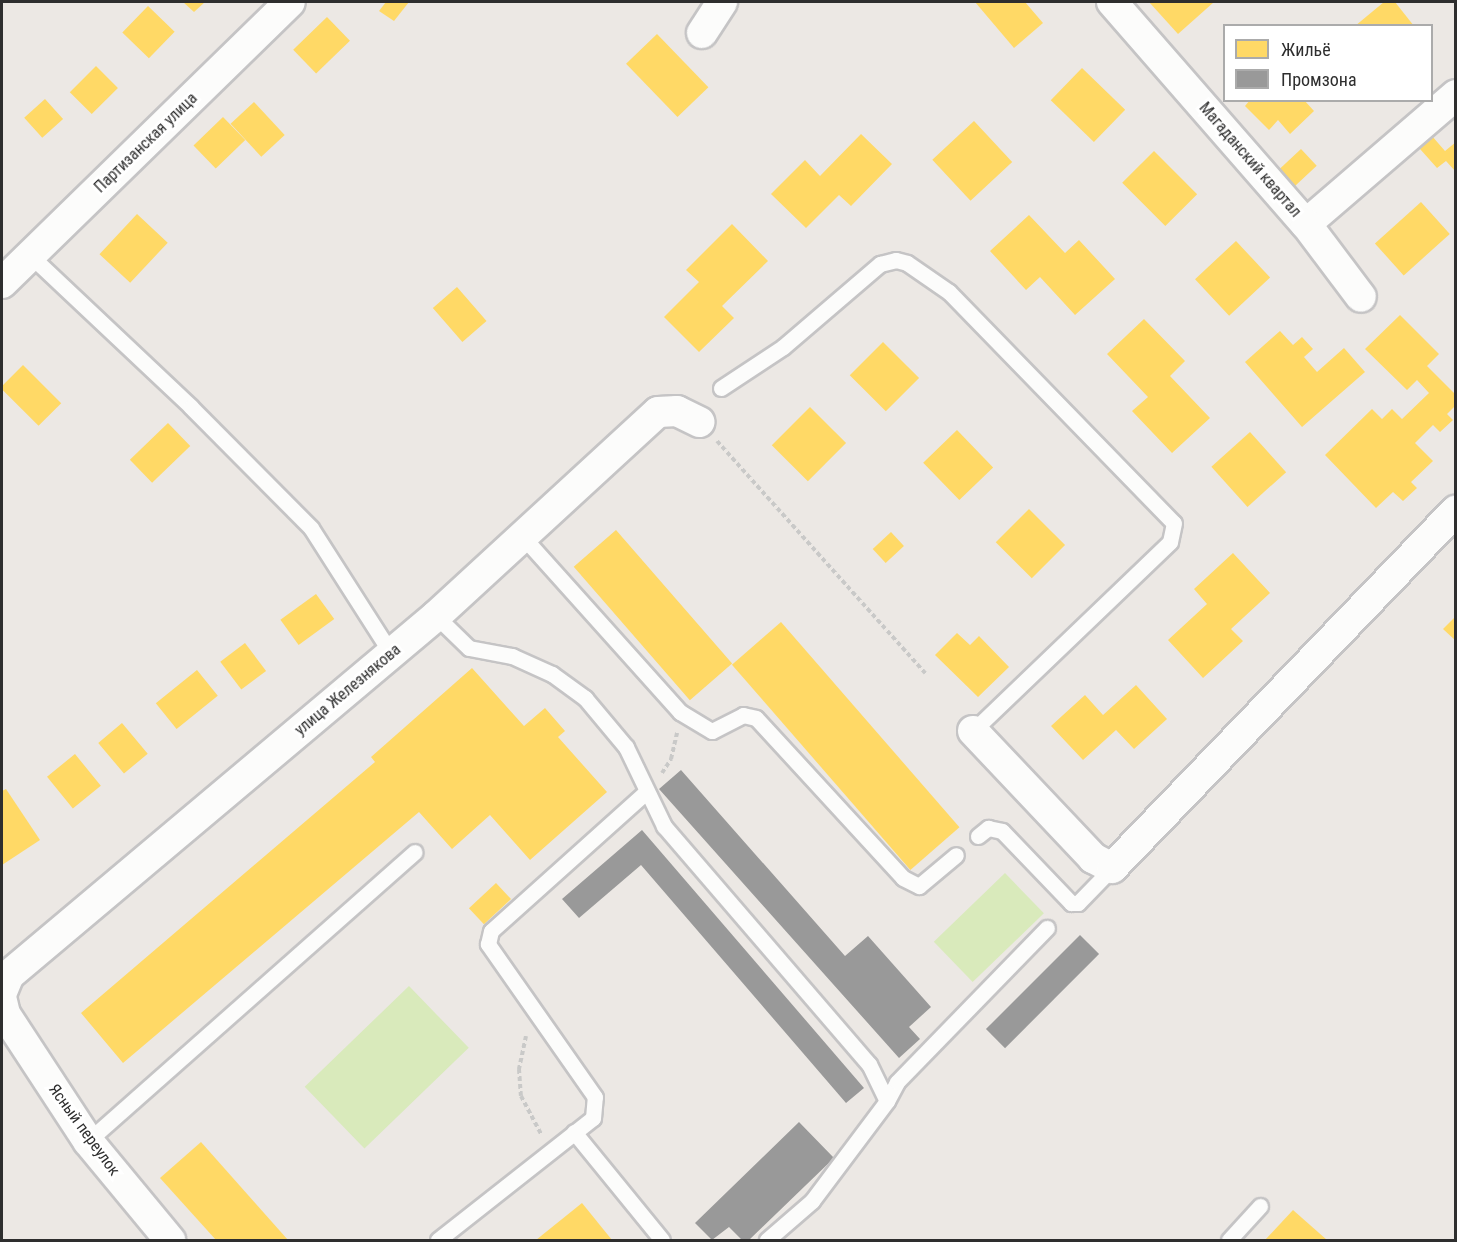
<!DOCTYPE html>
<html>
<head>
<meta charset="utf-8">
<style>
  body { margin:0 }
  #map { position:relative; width:1457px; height:1242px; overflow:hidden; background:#ece8e4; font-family:"Roboto Condensed",sans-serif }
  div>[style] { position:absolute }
  .pitch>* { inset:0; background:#d9eabb; transform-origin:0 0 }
  .homes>* { inset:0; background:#ffd966; transform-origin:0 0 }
  .industry>* { inset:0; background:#999; transform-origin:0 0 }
  .path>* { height:4px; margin-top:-2px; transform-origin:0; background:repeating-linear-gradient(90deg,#c9c9c8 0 4.5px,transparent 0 7.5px) }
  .roads { filter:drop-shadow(2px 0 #c5c4c5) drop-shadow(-2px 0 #c5c4c5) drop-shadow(0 2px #c5c4c5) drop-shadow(0 -2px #c5c4c5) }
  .service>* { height:15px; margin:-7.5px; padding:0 7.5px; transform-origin:7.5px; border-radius:7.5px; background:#fcfcfb }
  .minor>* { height:30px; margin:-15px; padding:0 15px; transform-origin:15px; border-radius:15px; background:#fcfcfb }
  span { translate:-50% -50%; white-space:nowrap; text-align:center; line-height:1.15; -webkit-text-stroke:6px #fff; paint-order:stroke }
  .street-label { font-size:16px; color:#2e2e2e }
  .frame { position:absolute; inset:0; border:3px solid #2e2e2e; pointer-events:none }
  .legend { position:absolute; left:1223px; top:24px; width:210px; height:78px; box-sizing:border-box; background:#fff; border:2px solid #ababab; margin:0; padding:8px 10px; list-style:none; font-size:18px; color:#2e2e2e }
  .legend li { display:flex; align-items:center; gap:12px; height:30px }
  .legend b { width:30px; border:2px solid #ababab }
</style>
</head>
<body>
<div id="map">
  <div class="pitch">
    <div style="left:1005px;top:873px;width:56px;height:99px;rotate:46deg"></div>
    <div style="left:409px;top:986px;width:86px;height:145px;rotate:46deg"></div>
  </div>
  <div class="homes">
    <div style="clip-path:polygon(183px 2px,205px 2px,194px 12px)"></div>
    <div style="clip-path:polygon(386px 2px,409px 2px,394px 21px,379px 11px)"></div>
    <div style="clip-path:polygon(975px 2px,1025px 2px,1043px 23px,1014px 48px)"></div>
    <div style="clip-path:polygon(1149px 2px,1214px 2px,1178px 34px)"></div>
    <div style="clip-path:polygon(1384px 2px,1395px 2px,1414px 26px,1355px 26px)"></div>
    <div style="left:148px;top:6px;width:37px;height:37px;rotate:44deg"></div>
    <div style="left:327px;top:17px;width:33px;height:47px;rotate:46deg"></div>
    <div style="left:657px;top:34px;width:74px;height:43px;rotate:46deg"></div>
    <div style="left:96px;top:66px;width:31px;height:37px;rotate:45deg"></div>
    <div style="left:1082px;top:68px;width:60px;height:45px;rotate:44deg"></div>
    <div style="left:45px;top:99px;width:27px;height:28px;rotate:48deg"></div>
    <div style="clip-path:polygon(1250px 100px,1304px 100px,1314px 111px,1290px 134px,1278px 120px,1269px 130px,1245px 106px)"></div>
    <div style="left:254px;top:102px;width:45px;height:32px;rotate:47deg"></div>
    <div style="left:223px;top:117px;width:32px;height:41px;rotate:46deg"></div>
    <div style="left:974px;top:121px;width:56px;height:57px;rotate:47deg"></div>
    <div style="clip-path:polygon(1425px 128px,1445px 151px,1456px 142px,1456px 172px,1446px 161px,1437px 168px,1412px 140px)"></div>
    <div style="clip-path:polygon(861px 134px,892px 164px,851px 206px,839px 195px,806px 228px,771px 194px,805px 160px,820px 176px)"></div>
    <div style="left:1301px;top:149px;width:23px;height:37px;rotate:47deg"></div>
    <div style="left:1154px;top:151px;width:61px;height:45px;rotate:45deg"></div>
    <div style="left:1421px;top:202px;width:43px;height:62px;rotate:48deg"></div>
    <div style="left:137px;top:214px;width:42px;height:55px;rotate:43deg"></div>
    <div style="clip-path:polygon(1029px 215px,1065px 253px,1079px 240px,1115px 279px,1075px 315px,1040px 277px,1026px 290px,990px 251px)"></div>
    <div style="clip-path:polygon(732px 224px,768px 261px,722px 306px,734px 318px,699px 352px,664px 317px,699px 282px,686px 270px)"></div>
    <div style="left:1236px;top:241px;width:50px;height:56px;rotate:47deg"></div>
    <div style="left:457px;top:287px;width:45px;height:32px;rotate:49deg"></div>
    <div style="clip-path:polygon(1400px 315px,1439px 354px,1427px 366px,1456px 395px,1456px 405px,1447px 414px,1453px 420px,1440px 432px,1433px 425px,1415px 443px,1433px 461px,1411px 482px,1417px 488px,1403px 501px,1393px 492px,1376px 508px,1325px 455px,1372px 409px,1382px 419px,1392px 409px,1402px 419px,1429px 393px,1417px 380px,1407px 390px,1365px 349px)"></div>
    <div style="clip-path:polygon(1144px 319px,1185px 361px,1170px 376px,1210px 418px,1172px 453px,1132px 411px,1148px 397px,1107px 354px)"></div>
    <div style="clip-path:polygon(1280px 331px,1293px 345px,1302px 337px,1313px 349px,1304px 357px,1317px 372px,1344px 348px,1365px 372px,1302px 427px,1245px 362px)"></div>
    <div style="left:883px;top:342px;width:51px;height:47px;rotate:45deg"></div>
    <div style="left:23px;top:365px;width:54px;height:32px;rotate:45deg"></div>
    <div style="left:810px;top:407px;width:51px;height:54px;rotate:45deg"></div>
    <div style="left:168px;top:423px;width:32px;height:53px;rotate:46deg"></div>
    <div style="left:957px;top:430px;width:52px;height:47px;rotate:46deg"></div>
    <div style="left:1250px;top:432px;width:54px;height:52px;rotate:48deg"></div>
    <div style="left:1029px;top:509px;width:51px;height:47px;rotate:45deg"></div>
    <div style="left:616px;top:530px;width:177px;height:56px;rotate:49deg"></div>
    <div style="left:891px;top:532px;width:19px;height:25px;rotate:47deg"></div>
    <div style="clip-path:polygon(1233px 553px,1270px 593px,1231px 629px,1243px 641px,1203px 678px,1168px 640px,1207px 604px,1194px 589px)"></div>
    <div style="left:316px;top:594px;width:31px;height:44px;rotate:54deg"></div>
    <div style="clip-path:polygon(1456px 616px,1456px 641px,1443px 629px)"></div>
    <div style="left:781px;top:622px;width:272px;height:65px;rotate:49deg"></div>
    <div style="clip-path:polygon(957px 633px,970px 645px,979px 636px,1009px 667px,978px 697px,935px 655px)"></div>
    <div style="left:245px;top:643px;width:35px;height:31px;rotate:53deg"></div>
    <div style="clip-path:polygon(472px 668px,524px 726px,545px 708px,565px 731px,558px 737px,607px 792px,530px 860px,490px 815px,452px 849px,419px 812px,123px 1063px,81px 1013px,375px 762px,371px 757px)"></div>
    <div style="left:197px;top:670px;width:33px;height:53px;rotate:51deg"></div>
    <div style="clip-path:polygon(1136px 685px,1167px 719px,1134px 749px,1116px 730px,1083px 760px,1051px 726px,1085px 695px,1103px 715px)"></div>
    <div style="left:122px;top:723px;width:40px;height:31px;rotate:50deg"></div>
    <div style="left:75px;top:754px;width:41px;height:36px;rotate:51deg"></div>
    <div style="clip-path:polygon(6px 789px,40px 840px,2px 865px,2px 791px)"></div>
    <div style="left:496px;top:883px;width:22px;height:37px;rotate:47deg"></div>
    <div style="clip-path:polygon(201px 1142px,288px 1240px,216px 1240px,160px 1178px)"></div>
    <div style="clip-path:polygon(582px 1203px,612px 1240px,536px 1240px)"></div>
    <div style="clip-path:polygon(1293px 1210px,1327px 1240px,1265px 1240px)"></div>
  </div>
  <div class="industry">
    <div style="clip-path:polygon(681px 770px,845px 956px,868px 936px,931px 1007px,909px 1027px,920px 1039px,899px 1058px,659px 789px)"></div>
    <div style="clip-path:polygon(642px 830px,864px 1088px,846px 1103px,641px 865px,579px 918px,562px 899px)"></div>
    <div style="left:1080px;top:935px;width:27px;height:133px;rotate:45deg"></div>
    <div style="clip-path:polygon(799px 1122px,834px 1158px,749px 1240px,742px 1240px,729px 1227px,712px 1240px,695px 1223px)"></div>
  </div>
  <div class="path">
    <div style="left:717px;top:441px;width:312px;rotate:48.1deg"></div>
    <div style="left:662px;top:773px;width:17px;rotate:-57deg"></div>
    <div style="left:671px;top:759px;width:27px;rotate:-77deg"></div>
    <div style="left:526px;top:1036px;width:34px;rotate:102deg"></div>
    <div style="left:519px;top:1069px;width:27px;rotate:86deg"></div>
    <div style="left:521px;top:1096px;width:43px;rotate:62.2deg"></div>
  </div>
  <div class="roads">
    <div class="service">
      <div style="left:31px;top:256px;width:220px;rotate:43.3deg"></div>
      <div style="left:191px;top:407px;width:170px;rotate:45.2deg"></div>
      <div style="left:311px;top:528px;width:148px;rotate:57.4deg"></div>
      <div style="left:721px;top:388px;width:74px;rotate:-33.5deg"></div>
      <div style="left:783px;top:347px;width:128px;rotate:-40.6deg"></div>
      <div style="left:880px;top:264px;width:16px;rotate:-14deg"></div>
      <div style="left:896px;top:260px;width:11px;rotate:15deg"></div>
      <div style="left:907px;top:263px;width:51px;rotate:34.6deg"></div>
      <div style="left:949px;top:292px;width:322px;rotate:45.8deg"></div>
      <div style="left:1174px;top:523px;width:19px;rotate:102deg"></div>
      <div style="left:1170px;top:542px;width:273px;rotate:136.2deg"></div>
      <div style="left:524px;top:538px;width:234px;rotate:48.1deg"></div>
      <div style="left:680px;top:712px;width:37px;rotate:31deg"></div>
      <div style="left:712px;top:731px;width:35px;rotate:-27deg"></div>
      <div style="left:743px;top:715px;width:13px;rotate:13deg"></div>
      <div style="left:756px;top:718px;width:217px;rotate:47.4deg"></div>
      <div style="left:903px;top:878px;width:18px;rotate:27deg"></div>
      <div style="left:919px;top:886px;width:48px;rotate:-40deg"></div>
      <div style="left:436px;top:616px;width:46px;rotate:44.1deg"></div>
      <div style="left:469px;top:648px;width:44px;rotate:10.5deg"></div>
      <div style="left:512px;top:656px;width:44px;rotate:24.2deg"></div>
      <div style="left:552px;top:674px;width:41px;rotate:36deg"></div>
      <div style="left:585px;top:698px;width:64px;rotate:50.1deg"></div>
      <div style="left:626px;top:747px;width:88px;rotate:64.3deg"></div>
      <div style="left:664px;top:826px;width:314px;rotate:49.3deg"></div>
      <div style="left:869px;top:1064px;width:41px;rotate:64.1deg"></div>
      <div style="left:887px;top:1101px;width:125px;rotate:126.9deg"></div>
      <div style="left:812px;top:1201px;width:60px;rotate:139.1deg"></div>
      <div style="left:978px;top:836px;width:13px;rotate:-39deg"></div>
      <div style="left:988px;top:828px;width:14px;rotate:12deg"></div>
      <div style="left:1002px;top:831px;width:100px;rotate:46.2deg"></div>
      <div style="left:1071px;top:903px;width:7px"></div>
      <div style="left:1078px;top:903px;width:49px;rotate:-45.8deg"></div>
      <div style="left:887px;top:1101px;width:21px;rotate:-62deg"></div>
      <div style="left:897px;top:1082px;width:215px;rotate:-45.8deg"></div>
      <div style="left:574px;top:1132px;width:139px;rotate:50.8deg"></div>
      <div style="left:88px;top:1141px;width:436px;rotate:-41.5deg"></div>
      <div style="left:438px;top:1240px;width:197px;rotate:-38.2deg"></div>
      <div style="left:593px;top:1118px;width:21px;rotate:-85deg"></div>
      <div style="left:595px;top:1097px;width:187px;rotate:-125deg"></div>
      <div style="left:488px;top:944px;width:13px;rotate:-77deg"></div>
      <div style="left:491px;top:931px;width:208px;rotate:-41.9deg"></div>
      <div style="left:1229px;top:1240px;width:46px;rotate:-47.6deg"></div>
    </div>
    <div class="minor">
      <div style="left:1112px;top:2px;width:295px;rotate:48.9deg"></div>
      <div style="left:1306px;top:224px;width:198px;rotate:-40.7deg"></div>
      <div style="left:702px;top:33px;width:37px;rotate:-57deg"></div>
      <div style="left:1306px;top:224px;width:91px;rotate:53deg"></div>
      <div style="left:2px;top:283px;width:402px;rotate:-44.3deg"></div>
      <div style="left:973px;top:731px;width:175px;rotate:46.6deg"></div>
      <div style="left:1093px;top:858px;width:21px;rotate:28deg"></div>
      <div style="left:1112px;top:868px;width:496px;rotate:-46.1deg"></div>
      <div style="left:2px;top:992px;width:18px;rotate:-68deg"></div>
      <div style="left:9px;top:975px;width:558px;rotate:-40.06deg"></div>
      <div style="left:436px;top:616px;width:301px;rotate:-42.6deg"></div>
      <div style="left:658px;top:412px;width:19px;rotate:-3deg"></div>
      <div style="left:677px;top:411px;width:25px;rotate:26deg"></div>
      <div style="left:2px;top:1001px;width:13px;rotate:77deg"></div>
      <div style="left:5px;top:1014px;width:152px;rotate:56.8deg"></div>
      <div style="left:88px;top:1141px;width:129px;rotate:50.4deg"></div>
    </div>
  </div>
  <div class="street-label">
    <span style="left:146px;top:143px;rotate:-44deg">Партизанская улица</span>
    <span style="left:1250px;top:160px;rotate:49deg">Магаданский квартал</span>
    <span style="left:348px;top:690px;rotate:-40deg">улица Железнякова</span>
    <span style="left:84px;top:1130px;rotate:54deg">Ясный переулок</span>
  </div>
  <div class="frame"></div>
  <ul class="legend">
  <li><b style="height:16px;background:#ffd966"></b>Жильё</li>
  <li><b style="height:16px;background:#999"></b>Промзона</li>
  </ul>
</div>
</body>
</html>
